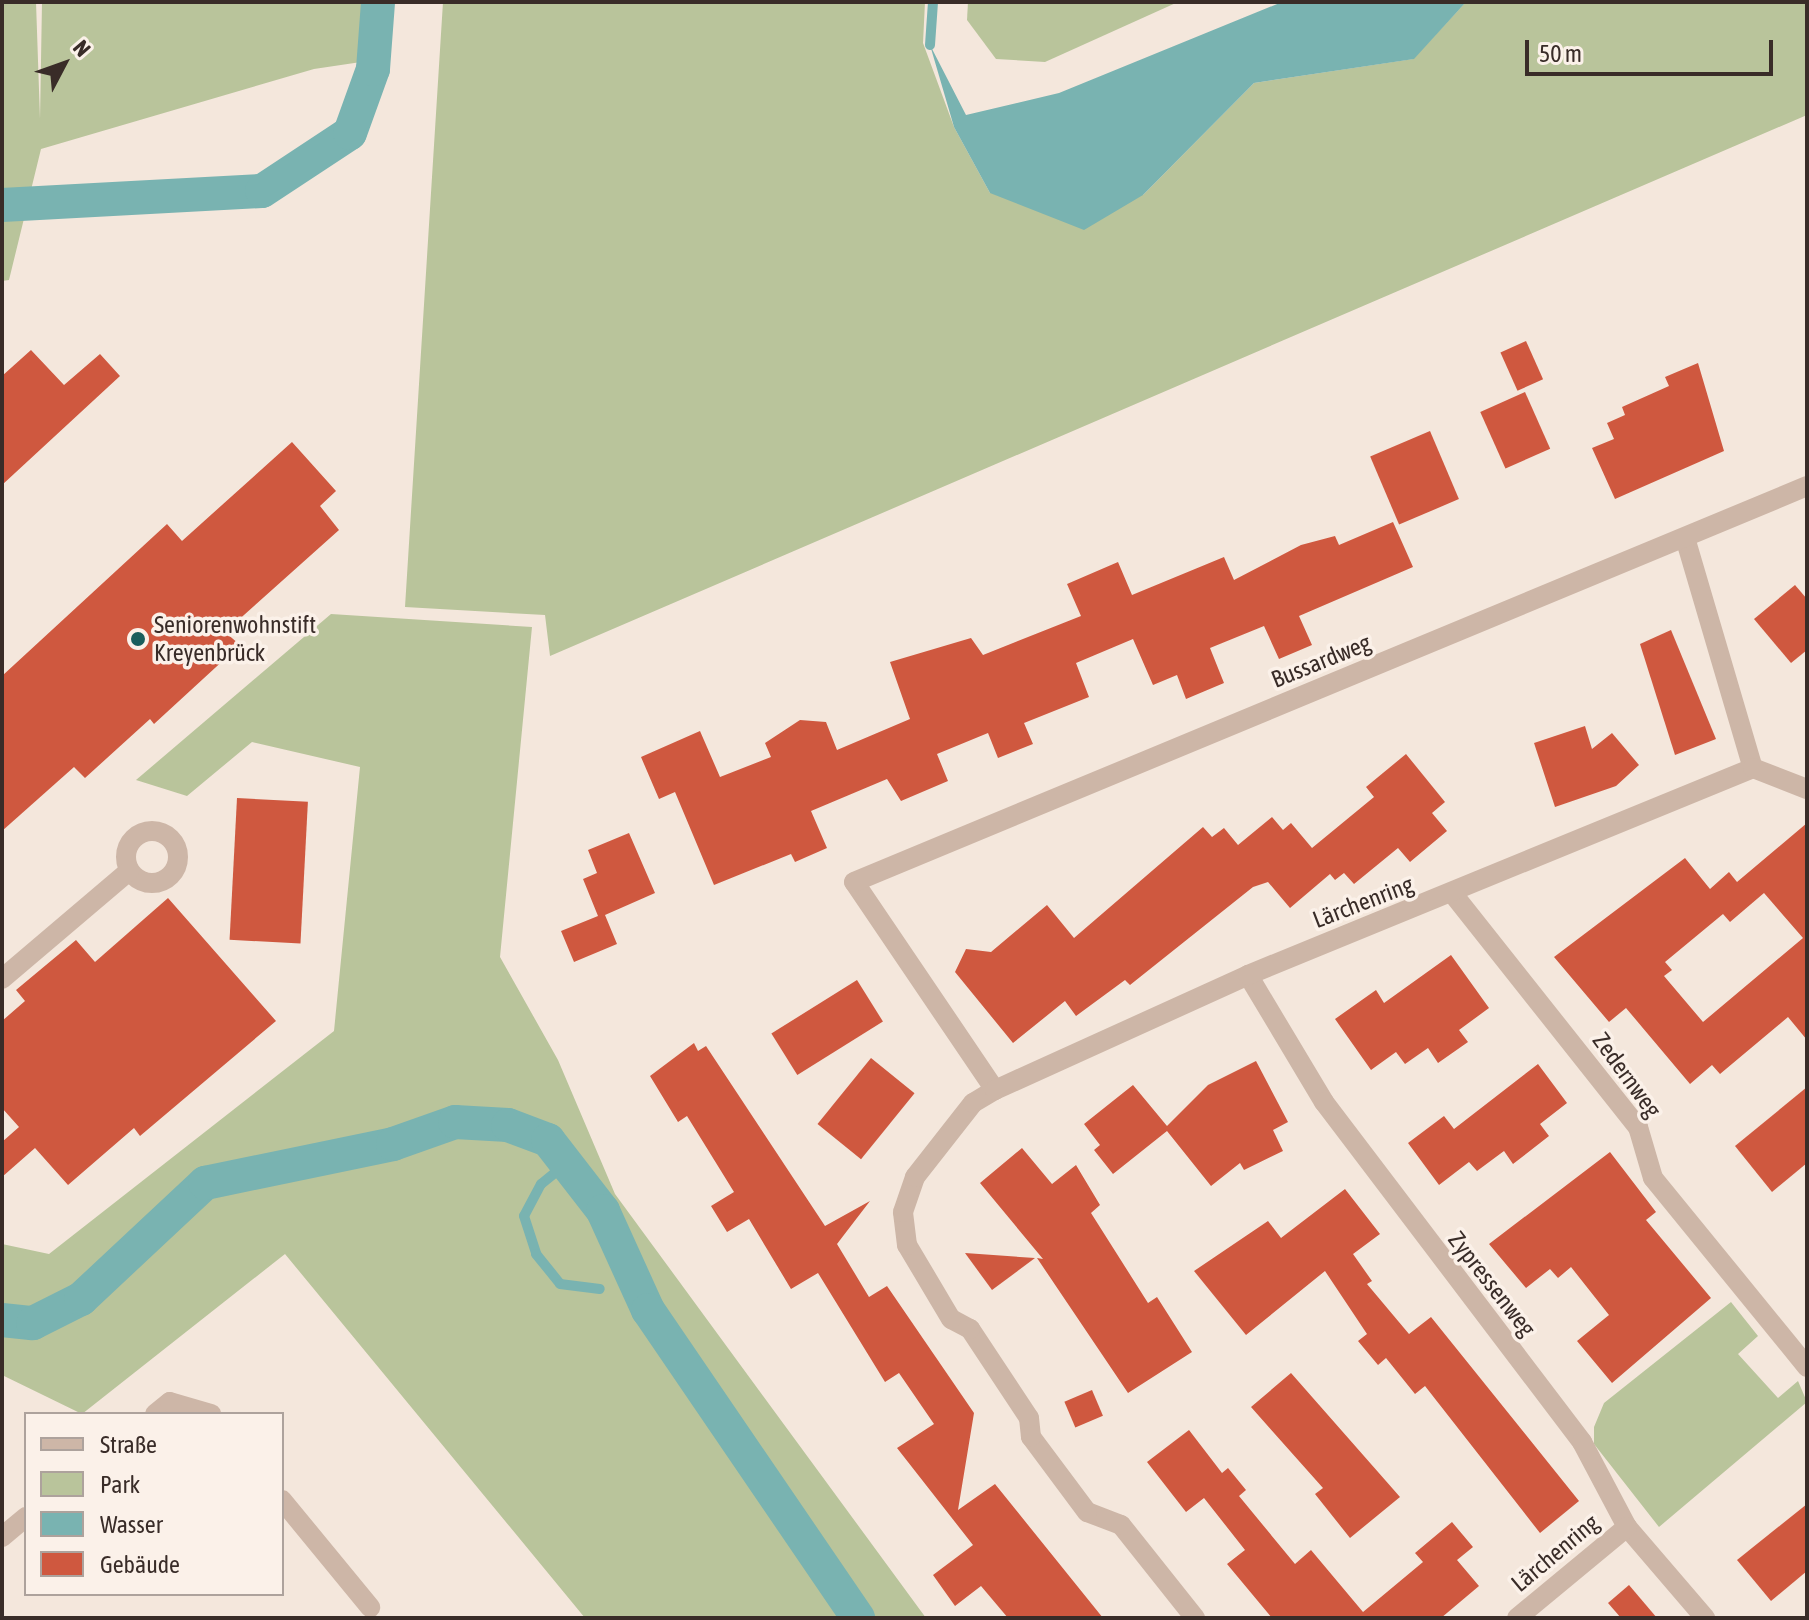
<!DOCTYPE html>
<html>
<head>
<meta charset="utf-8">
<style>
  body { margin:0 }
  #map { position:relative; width:1809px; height:1620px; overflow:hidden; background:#f4e7dc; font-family:"Asap Condensed",sans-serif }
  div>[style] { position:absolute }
  .green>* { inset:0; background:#b9c49b }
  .water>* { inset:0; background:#79b3b1 }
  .stream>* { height:10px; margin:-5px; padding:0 5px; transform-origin:5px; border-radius:5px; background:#79b3b1 }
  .canal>* { height:34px; margin:-17px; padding:0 17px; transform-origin:17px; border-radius:17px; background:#79b3b1 }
  .building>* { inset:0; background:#cf583f; transform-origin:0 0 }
  .minor>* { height:20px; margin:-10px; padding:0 10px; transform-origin:10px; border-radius:10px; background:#cdb6a7 }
  .minor>.ring { margin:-10px; padding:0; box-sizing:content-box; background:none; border:20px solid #cdb6a7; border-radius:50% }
  .dots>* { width:22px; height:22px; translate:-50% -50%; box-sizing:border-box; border:4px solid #fbf1e9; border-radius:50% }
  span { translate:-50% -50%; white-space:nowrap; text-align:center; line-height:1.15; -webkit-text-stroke:7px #fbf1e9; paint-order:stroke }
  .poi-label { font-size:24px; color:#392c28 }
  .left { translate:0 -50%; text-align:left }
  .street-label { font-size:24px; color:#392c28 }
  .frame { position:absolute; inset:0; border:4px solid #392c28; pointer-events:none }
  .legend { position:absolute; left:24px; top:1412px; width:260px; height:184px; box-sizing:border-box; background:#fbf1e9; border:2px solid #ada29c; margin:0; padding:10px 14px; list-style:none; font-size:24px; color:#392c28 }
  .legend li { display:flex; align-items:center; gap:16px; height:40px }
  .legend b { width:40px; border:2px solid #ada29c }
  .north { position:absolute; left:24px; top:24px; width:80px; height:80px; -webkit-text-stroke:6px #fbf1e9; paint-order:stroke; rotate:49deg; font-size:22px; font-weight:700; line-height:32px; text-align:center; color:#392c28 }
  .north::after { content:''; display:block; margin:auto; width:28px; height:36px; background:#392c28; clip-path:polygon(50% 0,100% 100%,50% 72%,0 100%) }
  .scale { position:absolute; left:1525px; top:40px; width:248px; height:36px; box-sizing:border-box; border:4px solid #392c28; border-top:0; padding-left:10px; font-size:24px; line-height:28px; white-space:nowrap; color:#392c28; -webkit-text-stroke:6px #fbf1e9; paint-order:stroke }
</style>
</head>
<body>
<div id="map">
  <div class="green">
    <div style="clip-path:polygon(2px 2px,36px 2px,40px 119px,42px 2px,365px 2px,361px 62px,314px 69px,41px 149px,9px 280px,2px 281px)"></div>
    <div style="clip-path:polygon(443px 2px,925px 2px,923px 43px,954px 127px,990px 193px,1143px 195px,1254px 83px,1413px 59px,1466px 2px,1807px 2px,1807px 115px,550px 656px,545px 615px,405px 607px)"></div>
    <div style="clip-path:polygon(968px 2px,1178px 2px,1045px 62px,996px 59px,967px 20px)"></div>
    <div style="clip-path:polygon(331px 614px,532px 627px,500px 957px,558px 1060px,615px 1194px,926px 1618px,585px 1618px,285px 1254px,82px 1414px,2px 1375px,2px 1244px,49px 1254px,334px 1031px,360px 767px,252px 742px,187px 796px,136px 780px)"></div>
    <div style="clip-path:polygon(1731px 1302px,1758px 1336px,1738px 1354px,1778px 1398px,1798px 1381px,1807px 1402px,1659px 1527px,1594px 1444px,1594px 1427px,1604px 1403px)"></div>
  </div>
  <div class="water">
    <div style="clip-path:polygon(1282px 2px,1466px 2px,1414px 59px,1254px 83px,1143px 195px,1084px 230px,990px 193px,954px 127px,930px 45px,966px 115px,1059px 93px)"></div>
  </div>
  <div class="stream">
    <div style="left:930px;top:45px;width:43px;rotate:-86deg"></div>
    <div style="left:567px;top:1163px;width:33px;rotate:141deg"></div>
    <div style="left:541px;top:1184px;width:36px;rotate:118deg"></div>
    <div style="left:524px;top:1216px;width:40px;rotate:72deg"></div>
    <div style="left:536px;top:1254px;width:38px;rotate:51deg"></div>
    <div style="left:560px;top:1284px;width:40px;rotate:7.1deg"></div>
  </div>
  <div class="canal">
    <div style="left:2px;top:205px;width:260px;rotate:-3.1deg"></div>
    <div style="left:262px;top:191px;width:105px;rotate:-33.4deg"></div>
    <div style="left:350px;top:133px;width:68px;rotate:-70.2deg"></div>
    <div style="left:373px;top:69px;width:67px;rotate:-85.7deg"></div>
    <div style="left:2px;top:1320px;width:31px;rotate:6deg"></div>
    <div style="left:33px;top:1323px;width:54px;rotate:-26.6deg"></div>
    <div style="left:81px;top:1299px;width:170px;rotate:-43.1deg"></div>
    <div style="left:205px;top:1183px;width:192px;rotate:-11.7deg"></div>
    <div style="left:393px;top:1144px;width:66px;rotate:-19.5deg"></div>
    <div style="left:455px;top:1122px;width:53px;rotate:3.2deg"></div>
    <div style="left:508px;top:1125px;width:43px;rotate:20.6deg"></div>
    <div style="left:548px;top:1140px;width:90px;rotate:52.2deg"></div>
    <div style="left:603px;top:1211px;width:109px;rotate:65.6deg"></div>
    <div style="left:648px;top:1310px;width:373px;rotate:55.7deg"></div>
  </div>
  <div class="building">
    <div style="left:1526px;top:341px;width:42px;height:28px;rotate:66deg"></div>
    <div style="clip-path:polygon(31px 350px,64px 385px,100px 354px,120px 376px,2px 485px,2px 376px)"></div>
    <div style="clip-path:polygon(1698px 363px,1724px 451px,1615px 499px,1592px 448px,1614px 439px,1607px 423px,1625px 415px,1622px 407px,1669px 386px,1665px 377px)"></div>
    <div style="left:1525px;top:392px;width:62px;height:49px;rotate:66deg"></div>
    <div style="left:1430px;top:431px;width:74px;height:65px;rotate:67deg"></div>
    <div style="clip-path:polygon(292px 442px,336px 491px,320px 506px,339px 530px,225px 632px,240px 645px,154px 724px,150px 719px,85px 778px,74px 767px,2px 831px,2px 676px,167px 524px,182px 541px)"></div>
    <div style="clip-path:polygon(1393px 522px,1413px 567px,1299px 616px,1312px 645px,1279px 659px,1264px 626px,1210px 648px,1224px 683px,1186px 699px,1177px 675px,1153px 685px,1133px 639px,1076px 663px,1089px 697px,1024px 723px,1033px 744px,998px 758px,988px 733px,937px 754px,948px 781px,901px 801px,887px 779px,811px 811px,827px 848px,795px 862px,791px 854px,714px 885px,675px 792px,659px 799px,641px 757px,700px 731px,720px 777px,771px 757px,765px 743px,800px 720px,826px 722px,837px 750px,910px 719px,890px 662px,971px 638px,983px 655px,1081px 616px,1067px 584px,1118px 562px,1132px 595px,1224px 557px,1234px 580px,1301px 545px,1335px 536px,1339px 545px)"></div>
    <div style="clip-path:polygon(1795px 585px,1807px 599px,1807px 650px,1791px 663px,1754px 619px)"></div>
    <div style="clip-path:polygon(1671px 630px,1716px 739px,1675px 755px,1640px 644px)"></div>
    <div style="clip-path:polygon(1585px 726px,1592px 749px,1612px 733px,1639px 765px,1616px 786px,1555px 807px,1534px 743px)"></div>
    <div style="clip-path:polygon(1406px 754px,1445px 802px,1432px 813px,1447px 831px,1410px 862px,1398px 848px,1354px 884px,1344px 873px,1335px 880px,1330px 874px,1290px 908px,1268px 882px,1253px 887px,1130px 985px,1125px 980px,1076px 1016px,1065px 1001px,1013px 1043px,955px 972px,966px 949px,991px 952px,1047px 905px,1074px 938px,1203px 827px,1212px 837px,1224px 828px,1238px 845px,1272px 817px,1283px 830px,1291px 823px,1312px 848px,1374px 797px,1366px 787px)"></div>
    <div style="left:237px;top:798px;width:71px;height:142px;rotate:3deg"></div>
    <div style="clip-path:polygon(evenodd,1807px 823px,1807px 1040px,1788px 1017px,1720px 1074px,1712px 1065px,1690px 1084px,1626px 1008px,1609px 1022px,1554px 957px,1685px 858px,1710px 889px,1729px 872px,1737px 882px,1807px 823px,1764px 893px,1803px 938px,1703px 1022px,1664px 976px,1672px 970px,1665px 962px,1723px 914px,1730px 922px,1764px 893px)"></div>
    <div style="clip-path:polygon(629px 833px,655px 893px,605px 915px,617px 944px,574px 962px,561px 931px,598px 916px,583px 879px,597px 873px,588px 850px)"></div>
    <div style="clip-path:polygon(168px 898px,276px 1021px,140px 1136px,134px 1128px,68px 1185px,35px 1148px,2px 1177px,2px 1142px,19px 1127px,2px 1108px,2px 1021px,25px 1001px,16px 990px,76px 940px,95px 962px)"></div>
    <div style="clip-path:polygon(1451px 955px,1489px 1008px,1459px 1030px,1468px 1042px,1438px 1063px,1428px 1048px,1405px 1064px,1396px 1052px,1371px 1070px,1335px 1019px,1376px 990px,1384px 1003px)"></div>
    <div style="left:857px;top:980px;width:49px;height:101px;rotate:58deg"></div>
    <div style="clip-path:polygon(694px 1043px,698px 1051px,706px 1046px,825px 1226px,870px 1201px,837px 1244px,869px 1297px,887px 1286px,974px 1413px,958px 1510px,995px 1484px,1103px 1618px,1008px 1618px,981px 1586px,955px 1606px,933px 1575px,973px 1545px,897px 1448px,934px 1424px,899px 1373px,885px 1382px,818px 1273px,791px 1289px,749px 1219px,727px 1232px,711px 1206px,734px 1192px,687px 1116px,678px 1122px,650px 1076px)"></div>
    <div style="left:871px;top:1058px;width:56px;height:85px;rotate:39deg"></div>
    <div style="clip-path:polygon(1256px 1061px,1288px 1122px,1273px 1130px,1283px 1151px,1244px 1170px,1240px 1163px,1211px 1186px,1167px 1131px,1113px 1174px,1094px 1150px,1100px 1145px,1084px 1124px,1133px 1085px,1167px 1126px,1208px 1085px)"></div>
    <div style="clip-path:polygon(1538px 1064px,1567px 1103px,1540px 1124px,1549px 1136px,1513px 1164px,1504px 1151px,1477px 1171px,1469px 1162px,1439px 1185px,1408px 1143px,1444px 1116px,1454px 1129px)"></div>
    <div style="clip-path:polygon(1807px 1087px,1807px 1163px,1772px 1192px,1735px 1146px)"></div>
    <div style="clip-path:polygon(1022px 1148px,1052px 1184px,1076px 1165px,1100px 1205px,1091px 1213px,1148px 1303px,1157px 1297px,1192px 1352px,1128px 1393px,1037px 1258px,1043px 1259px,980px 1183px)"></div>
    <div style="clip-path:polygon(1610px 1152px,1656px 1212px,1646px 1220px,1711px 1298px,1612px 1383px,1577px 1341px,1609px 1315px,1571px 1267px,1558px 1278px,1550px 1269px,1526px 1288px,1489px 1244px)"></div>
    <div style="clip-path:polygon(1345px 1189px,1380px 1234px,1353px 1254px,1372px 1281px,1367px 1284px,1409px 1334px,1431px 1317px,1579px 1501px,1540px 1533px,1425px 1386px,1415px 1394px,1386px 1358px,1378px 1365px,1358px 1341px,1367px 1334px,1325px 1271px,1246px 1335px,1194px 1271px,1268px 1221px,1281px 1238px)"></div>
    <div style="clip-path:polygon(965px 1253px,1035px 1258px,992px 1290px)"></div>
    <div style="clip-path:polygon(1291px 1373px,1400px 1497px,1350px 1538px,1315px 1494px,1323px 1488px,1251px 1407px)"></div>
    <div style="left:1092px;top:1390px;width:28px;height:30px;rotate:67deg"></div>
    <div style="clip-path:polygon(1189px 1430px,1222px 1473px,1228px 1468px,1246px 1490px,1239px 1496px,1295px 1564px,1311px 1550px,1363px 1612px,1423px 1562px,1415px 1553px,1452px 1522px,1473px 1547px,1457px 1560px,1479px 1586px,1441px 1618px,1272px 1618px,1227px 1564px,1245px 1550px,1204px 1498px,1186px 1512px,1147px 1462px)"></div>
    <div style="clip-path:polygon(1807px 1504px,1807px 1571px,1771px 1601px,1737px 1560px)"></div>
    <div style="clip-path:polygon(1629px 1585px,1657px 1618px,1621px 1618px,1608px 1603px)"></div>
  </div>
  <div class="minor">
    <div style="left:1686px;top:541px;width:237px;rotate:73.6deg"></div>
    <div class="ring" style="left:126px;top:831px;width:32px;height:32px"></div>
    <div style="left:1453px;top:894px;width:298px;rotate:51.6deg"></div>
    <div style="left:1638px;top:1127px;width:53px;rotate:73.6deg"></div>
    <div style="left:1653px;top:1178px;width:244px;rotate:50.8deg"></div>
    <div style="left:1248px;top:975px;width:148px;rotate:59.1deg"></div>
    <div style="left:1324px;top:1102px;width:427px;rotate:52.8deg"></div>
    <div style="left:1582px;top:1442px;width:96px;rotate:62.1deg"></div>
    <div style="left:1627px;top:1527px;width:120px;rotate:49.4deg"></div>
    <div style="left:2px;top:979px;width:167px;rotate:-40.4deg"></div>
    <div style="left:995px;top:1090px;width:251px;rotate:-124.1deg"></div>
    <div style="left:854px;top:882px;width:1032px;rotate:-22.56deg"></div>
    <div style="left:155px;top:1414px;width:19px;rotate:-39deg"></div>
    <div style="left:170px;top:1402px;width:43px;rotate:16.3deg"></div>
    <div style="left:282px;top:1500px;width:139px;rotate:50.6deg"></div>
    <div style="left:2px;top:1537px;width:31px;rotate:-40deg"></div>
    <div style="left:1195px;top:1618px;width:119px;rotate:-128.5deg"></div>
    <div style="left:1121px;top:1525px;width:36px;rotate:-159deg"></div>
    <div style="left:1087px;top:1512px;width:94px;rotate:-126.7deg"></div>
    <div style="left:1031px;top:1437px;width:19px;rotate:-96deg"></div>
    <div style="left:1029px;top:1418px;width:107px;rotate:-123.5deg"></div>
    <div style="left:970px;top:1329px;width:21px;rotate:-152deg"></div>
    <div style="left:951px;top:1319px;width:86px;rotate:-120.7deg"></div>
    <div style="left:907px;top:1245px;width:33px;rotate:-97deg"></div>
    <div style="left:903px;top:1212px;width:37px;rotate:-71deg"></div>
    <div style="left:915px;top:1177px;width:94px;rotate:-51.9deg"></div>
    <div style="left:973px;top:1103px;width:26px;rotate:-31deg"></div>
    <div style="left:995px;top:1090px;width:278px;rotate:-24.4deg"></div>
    <div style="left:1248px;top:975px;width:546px;rotate:-22.29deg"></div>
    <div style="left:1753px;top:768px;width:58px;rotate:21.3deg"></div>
    <div style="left:1517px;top:1618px;width:143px;rotate:-39.6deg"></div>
  </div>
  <div class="dots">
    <div style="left:138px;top:639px;background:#1a5e5d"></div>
  </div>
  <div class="poi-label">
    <span class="left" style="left:154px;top:639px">Seniorenwohnstift<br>Kreyenbrück</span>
  </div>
  <div class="street-label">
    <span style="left:1321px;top:661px;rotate:-22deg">Bussardweg</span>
    <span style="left:1363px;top:902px;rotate:-21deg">Lärchenring</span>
    <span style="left:1627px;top:1075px;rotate:54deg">Zedernweg</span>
    <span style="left:1492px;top:1284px;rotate:52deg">Zypressenweg</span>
    <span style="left:1555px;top:1553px;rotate:-40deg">Lärchenring</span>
  </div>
  <div class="frame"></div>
  <ul class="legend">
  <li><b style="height:10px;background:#cdb6a7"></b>Straße</li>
  <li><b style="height:22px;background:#b9c49b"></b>Park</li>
  <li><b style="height:22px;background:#79b3b1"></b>Wasser</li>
  <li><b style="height:22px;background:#cf583f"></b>Gebäude</li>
  </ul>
  <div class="north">N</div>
  <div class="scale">50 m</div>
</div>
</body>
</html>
